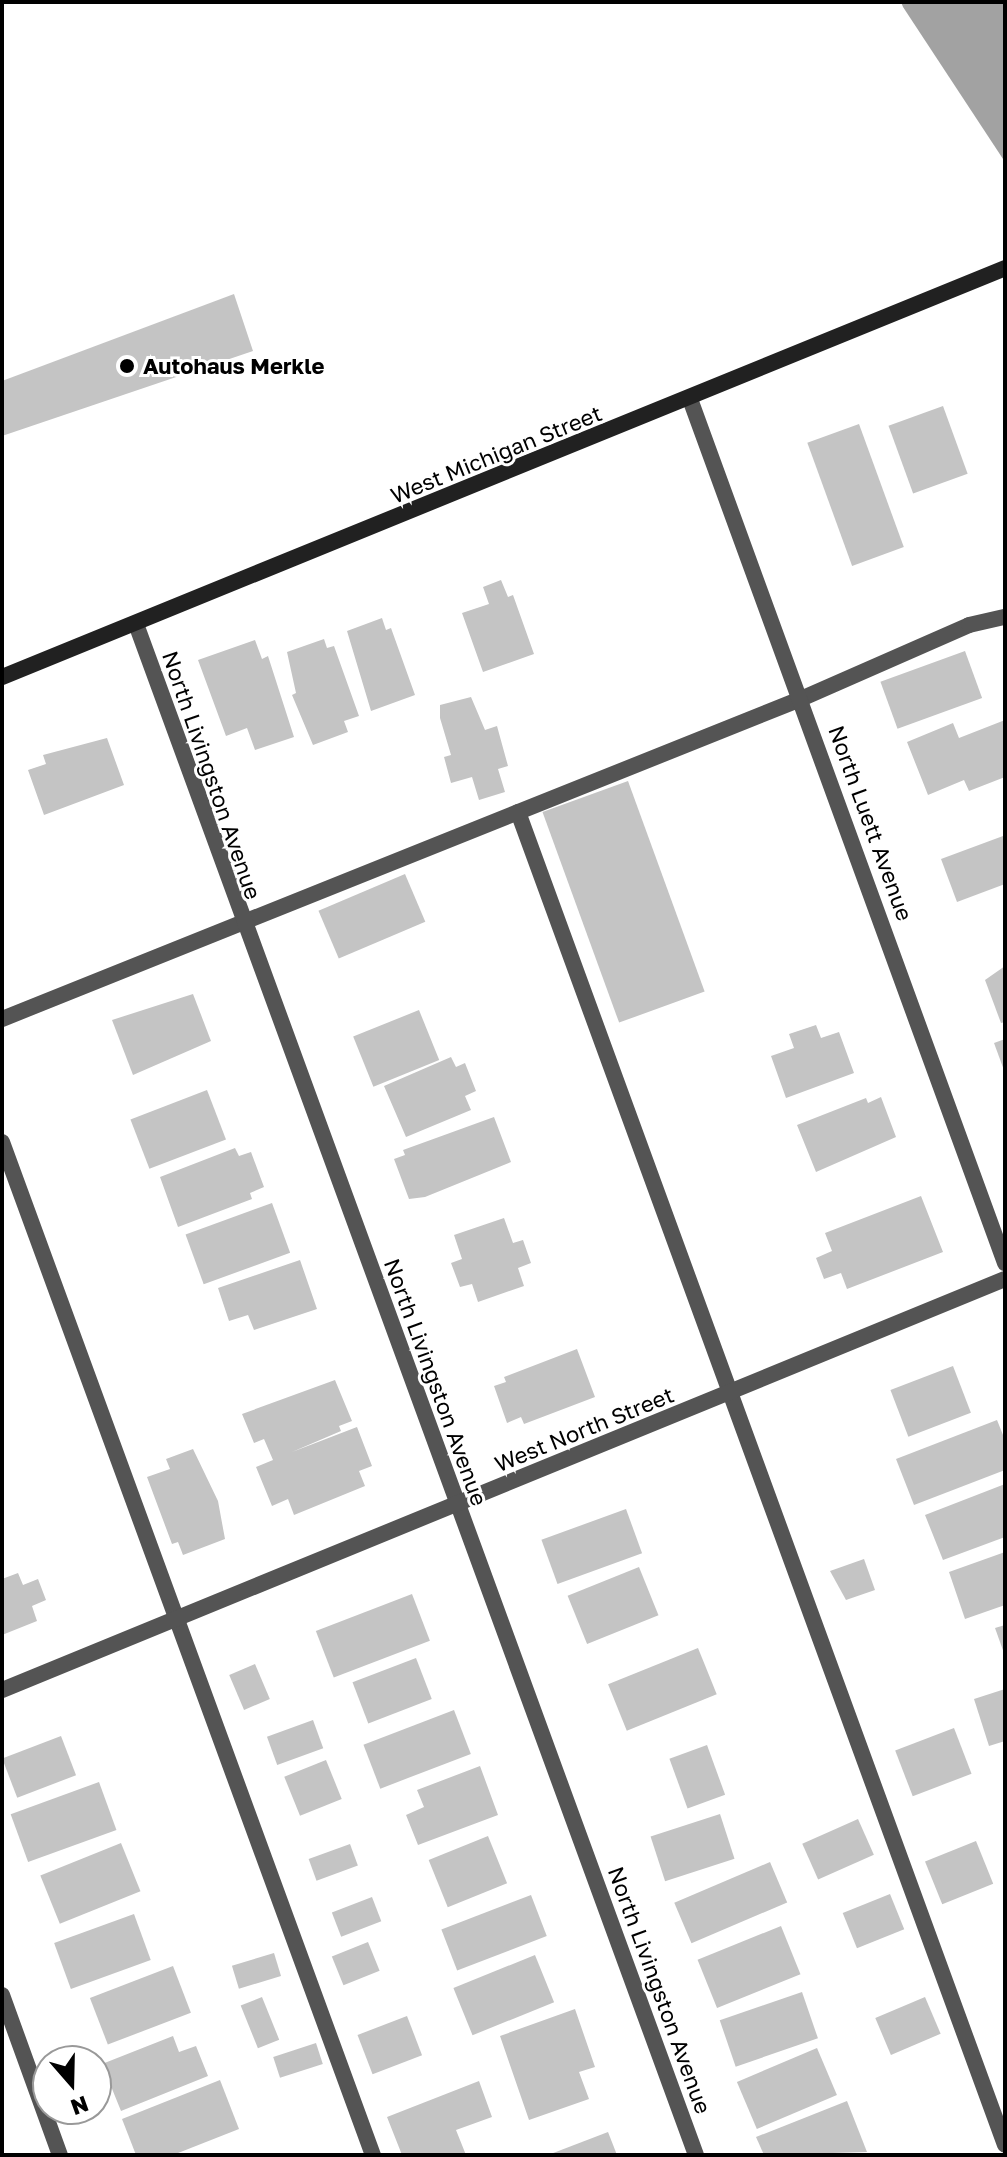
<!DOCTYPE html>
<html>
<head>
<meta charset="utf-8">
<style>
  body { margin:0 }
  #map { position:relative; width:1007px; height:2157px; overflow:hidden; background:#fff; font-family:"Golos Text",sans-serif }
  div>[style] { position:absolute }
  .water>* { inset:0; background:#a2a2a2 }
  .building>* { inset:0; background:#c4c4c4; transform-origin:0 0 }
  .lane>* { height:16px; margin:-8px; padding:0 8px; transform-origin:8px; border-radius:8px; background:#545454 }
  .street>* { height:16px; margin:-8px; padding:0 8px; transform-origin:8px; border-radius:8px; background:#545454 }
  .secondary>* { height:16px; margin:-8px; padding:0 8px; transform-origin:8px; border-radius:8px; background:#212121 }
  .dots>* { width:22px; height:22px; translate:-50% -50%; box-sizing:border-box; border:4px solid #fff; border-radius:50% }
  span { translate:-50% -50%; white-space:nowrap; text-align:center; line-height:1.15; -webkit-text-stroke:6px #fff; paint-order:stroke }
  .poi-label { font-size:22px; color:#000; font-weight:700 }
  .left { translate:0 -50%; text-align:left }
  .street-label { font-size:22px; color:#000 }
  .frame { position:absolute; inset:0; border:4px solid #000; pointer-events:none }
  .north { position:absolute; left:32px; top:2045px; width:80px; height:80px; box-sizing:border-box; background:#fff; border:2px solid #999; border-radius:50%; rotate:160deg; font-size:22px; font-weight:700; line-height:32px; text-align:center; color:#000 }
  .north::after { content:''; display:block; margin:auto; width:28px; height:36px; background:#000; clip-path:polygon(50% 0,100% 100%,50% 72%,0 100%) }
</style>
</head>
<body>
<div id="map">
  <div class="water">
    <div style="clip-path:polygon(901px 2px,1004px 2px,1005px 162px,903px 7px)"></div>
  </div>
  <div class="building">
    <div style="clip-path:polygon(234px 294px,253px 351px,2px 436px,2px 381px)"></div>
    <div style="left:943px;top:406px;width:72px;height:58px;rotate:70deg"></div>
    <div style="left:859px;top:424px;width:131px;height:55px;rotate:70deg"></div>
    <div style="clip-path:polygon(501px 580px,508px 597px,513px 595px,534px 654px,483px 672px,462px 613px,489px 604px,483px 587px)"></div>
    <div style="clip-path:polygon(382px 618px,386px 630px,391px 628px,415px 695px,371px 711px,347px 631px)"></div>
    <div style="clip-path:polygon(324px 639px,327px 648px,334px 646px,359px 716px,344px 721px,348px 732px,313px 745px,292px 695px,296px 693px,287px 652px)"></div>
    <div style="clip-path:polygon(255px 640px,262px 659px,268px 656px,294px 737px,255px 750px,247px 728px,226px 736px,198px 660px)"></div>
    <div style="left:965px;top:651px;width:50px;height:90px;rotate:70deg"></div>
    <div style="clip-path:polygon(471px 697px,485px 730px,497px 726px,508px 766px,498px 769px,505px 792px,479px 800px,472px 777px,451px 783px,444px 757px,451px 755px,440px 718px,440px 705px)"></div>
    <div style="clip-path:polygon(1005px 720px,1005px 777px,969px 791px,964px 780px,928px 795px,907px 742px,953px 723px,959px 738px)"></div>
    <div style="clip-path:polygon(107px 738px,124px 785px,44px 815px,28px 770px,46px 764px,43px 755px)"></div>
    <div style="left:628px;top:781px;width:224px;height:91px;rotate:70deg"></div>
    <div style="clip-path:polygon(1003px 836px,1005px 884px,957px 902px,941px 859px)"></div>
    <div style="left:405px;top:874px;width:52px;height:94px;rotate:67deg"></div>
    <div style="clip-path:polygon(1005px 966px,1005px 1022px,1001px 1023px,985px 980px)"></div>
    <div style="clip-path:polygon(193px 994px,211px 1041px,133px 1075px,112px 1020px)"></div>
    <div style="left:419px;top:1010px;width:54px;height:71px;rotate:68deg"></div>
    <div style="clip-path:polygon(816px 1025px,821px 1038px,839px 1032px,854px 1073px,786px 1098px,771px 1056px,794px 1048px,789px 1034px)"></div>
    <div style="clip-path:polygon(1005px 1039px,1005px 1073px,994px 1043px)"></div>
    <div style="clip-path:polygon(451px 1057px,456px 1067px,465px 1063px,476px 1091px,465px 1096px,471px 1110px,406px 1137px,384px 1086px)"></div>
    <div style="left:207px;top:1090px;width:53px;height:82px;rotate:69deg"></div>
    <div style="clip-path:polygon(881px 1097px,896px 1137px,816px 1172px,797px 1125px,866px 1098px,868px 1103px)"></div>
    <div style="clip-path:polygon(494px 1117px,511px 1162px,425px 1197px,409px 1199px,394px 1159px,405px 1155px,403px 1150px)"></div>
    <div style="clip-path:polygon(235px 1148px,239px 1156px,251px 1152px,264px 1187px,250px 1193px,252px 1199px,178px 1227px,160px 1177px)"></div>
    <div style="clip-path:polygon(921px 1196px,943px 1252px,847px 1289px,841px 1273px,824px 1279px,816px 1258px,832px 1251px,825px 1233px)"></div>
    <div style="left:272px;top:1203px;width:53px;height:92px;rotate:70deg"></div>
    <div style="clip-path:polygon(504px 1218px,513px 1243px,523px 1240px,531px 1263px,518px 1268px,524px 1286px,478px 1302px,472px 1284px,460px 1287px,451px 1263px,462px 1259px,454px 1235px)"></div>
    <div style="clip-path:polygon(300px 1260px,317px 1309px,254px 1330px,248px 1315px,229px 1321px,218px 1288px)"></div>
    <div style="clip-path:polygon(577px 1349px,595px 1397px,524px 1424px,521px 1417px,507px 1423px,494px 1386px,506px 1382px,504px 1377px)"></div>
    <div style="left:953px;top:1366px;width:50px;height:67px;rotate:69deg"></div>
    <div style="clip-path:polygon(335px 1380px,352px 1421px,339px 1426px,341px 1431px,292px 1452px,357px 1427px,372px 1466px,359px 1471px,365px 1486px,294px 1515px,288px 1499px,272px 1506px,256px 1467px,273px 1460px,264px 1439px,254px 1443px,242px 1414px)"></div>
    <div style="clip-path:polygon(997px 1420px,1005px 1440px,1005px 1470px,914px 1505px,896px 1459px)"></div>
    <div style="clip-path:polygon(193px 1449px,218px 1501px,225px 1539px,183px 1555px,178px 1542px,172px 1544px,147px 1477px,170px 1469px,166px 1459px)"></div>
    <div style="clip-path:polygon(1005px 1484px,1005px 1537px,943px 1560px,925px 1515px)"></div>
    <div style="left:626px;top:1509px;width:47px;height:90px;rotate:70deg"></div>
    <div style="clip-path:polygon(1005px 1552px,1005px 1605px,965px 1619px,949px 1572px)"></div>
    <div style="clip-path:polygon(864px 1559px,875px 1590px,846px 1600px,830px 1571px)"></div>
    <div style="left:639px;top:1567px;width:52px;height:77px;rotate:68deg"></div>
    <div style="clip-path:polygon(18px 1573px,23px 1585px,38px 1579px,46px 1600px,32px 1606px,37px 1621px,2px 1635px,2px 1579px)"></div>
    <div style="left:412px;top:1594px;width:50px;height:103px;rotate:69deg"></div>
    <div style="clip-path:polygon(1005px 1625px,1005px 1656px,995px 1628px)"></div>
    <div style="left:698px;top:1648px;width:50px;height:97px;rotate:68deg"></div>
    <div style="left:416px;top:1658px;width:44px;height:68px;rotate:69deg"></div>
    <div style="left:255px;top:1664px;width:38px;height:28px;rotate:67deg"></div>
    <div style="clip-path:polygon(1005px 1689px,1005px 1741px,989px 1746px,974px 1699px)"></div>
    <div style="left:454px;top:1710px;width:47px;height:97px;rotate:69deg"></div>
    <div style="left:313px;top:1720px;width:30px;height:49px;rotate:70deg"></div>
    <div style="left:954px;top:1728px;width:49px;height:63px;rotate:69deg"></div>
    <div style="left:61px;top:1736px;width:42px;height:63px;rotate:69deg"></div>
    <div style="left:707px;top:1745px;width:53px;height:40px;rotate:70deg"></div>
    <div style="left:326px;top:1760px;width:42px;height:45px;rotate:68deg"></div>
    <div style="clip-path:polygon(480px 1766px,498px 1815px,418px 1845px,406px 1815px,424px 1807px,417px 1790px)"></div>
    <div style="left:99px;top:1782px;width:51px;height:94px;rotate:70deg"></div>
    <div style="left:720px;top:1814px;width:47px;height:73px;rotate:72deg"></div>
    <div style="left:858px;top:1819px;width:39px;height:61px;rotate:66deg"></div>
    <div style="left:488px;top:1836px;width:51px;height:64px;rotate:68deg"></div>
    <div style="left:976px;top:1841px;width:46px;height:55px;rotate:68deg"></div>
    <div style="left:121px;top:1843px;width:52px;height:87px;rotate:68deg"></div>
    <div style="left:350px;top:1844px;width:23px;height:44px;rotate:70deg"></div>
    <div style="left:770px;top:1862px;width:44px;height:104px;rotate:67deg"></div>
    <div style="left:890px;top:1894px;width:38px;height:51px;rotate:68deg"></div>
    <div style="left:531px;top:1895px;width:44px;height:96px;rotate:69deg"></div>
    <div style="left:372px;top:1897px;width:26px;height:43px;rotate:69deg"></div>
    <div style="left:134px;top:1914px;width:49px;height:85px;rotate:70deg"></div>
    <div style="left:781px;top:1926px;width:52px;height:90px;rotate:68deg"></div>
    <div style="left:368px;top:1942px;width:31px;height:39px;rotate:68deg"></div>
    <div style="left:274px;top:1953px;width:24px;height:44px;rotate:73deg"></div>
    <div style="left:535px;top:1955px;width:51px;height:88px;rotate:68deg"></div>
    <div style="left:173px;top:1966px;width:50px;height:89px;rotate:69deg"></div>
    <div style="left:802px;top:1992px;width:49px;height:87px;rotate:71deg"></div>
    <div style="left:262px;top:1997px;width:46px;height:23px;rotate:68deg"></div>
    <div style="left:925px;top:1997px;width:40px;height:54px;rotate:67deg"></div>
    <div style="clip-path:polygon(575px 2009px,595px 2067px,579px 2072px,589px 2099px,529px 2120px,500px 2036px)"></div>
    <div style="left:407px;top:2016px;width:42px;height:53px;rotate:69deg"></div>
    <div style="clip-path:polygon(173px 2036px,179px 2052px,196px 2046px,208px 2076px,121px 2111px,102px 2064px)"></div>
    <div style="left:316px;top:2043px;width:22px;height:45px;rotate:72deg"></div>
    <div style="left:817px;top:2048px;width:51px;height:87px;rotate:67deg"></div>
    <div style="clip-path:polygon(220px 2080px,239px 2129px,173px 2155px,136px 2155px,122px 2119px)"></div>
    <div style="clip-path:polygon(479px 2081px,492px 2117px,456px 2130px,466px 2155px,402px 2155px,387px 2117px)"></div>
    <div style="clip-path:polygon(847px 2101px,867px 2152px,764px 2155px,756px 2137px)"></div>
    <div style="clip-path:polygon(608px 2132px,617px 2155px,548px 2155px)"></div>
  </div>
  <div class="lane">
    <div style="left:518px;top:812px;width:1419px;rotate:69.93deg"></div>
    <div style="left:2px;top:1019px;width:863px;rotate:-21.84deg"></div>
    <div style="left:803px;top:698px;width:181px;rotate:-23.7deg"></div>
    <div style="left:969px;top:625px;width:37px;rotate:-13deg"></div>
    <div style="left:2px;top:1142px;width:1079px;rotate:69.89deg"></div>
  </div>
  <div class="street">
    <div style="left:690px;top:399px;width:920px;rotate:69.97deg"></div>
    <div style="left:136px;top:624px;width:1630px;rotate:69.91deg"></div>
    <div style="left:2px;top:1690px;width:1084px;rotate:-22.28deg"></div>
    <div style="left:2px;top:1995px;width:170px;rotate:70.1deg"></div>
  </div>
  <div class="secondary">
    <div style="left:2px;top:677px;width:1083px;rotate:-22.18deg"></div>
  </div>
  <div class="dots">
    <div style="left:127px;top:366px;background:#000"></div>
  </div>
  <div class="poi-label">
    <span class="left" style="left:143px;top:366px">Autohaus Merkle</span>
  </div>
  <div class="street-label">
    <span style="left:496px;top:454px;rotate:-22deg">West Michigan Street</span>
    <span style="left:212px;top:775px;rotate:71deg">North Livingston Avenue</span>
    <span style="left:871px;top:823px;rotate:70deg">North Luett Avenue</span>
    <span style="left:436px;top:1382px;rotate:70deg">North Livingston Avenue</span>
    <span style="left:584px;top:1429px;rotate:-22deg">West North Street</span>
    <span style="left:660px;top:1990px;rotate:70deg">North Livingston Avenue</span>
  </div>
  <div class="frame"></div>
  <div class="north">N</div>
</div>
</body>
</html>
